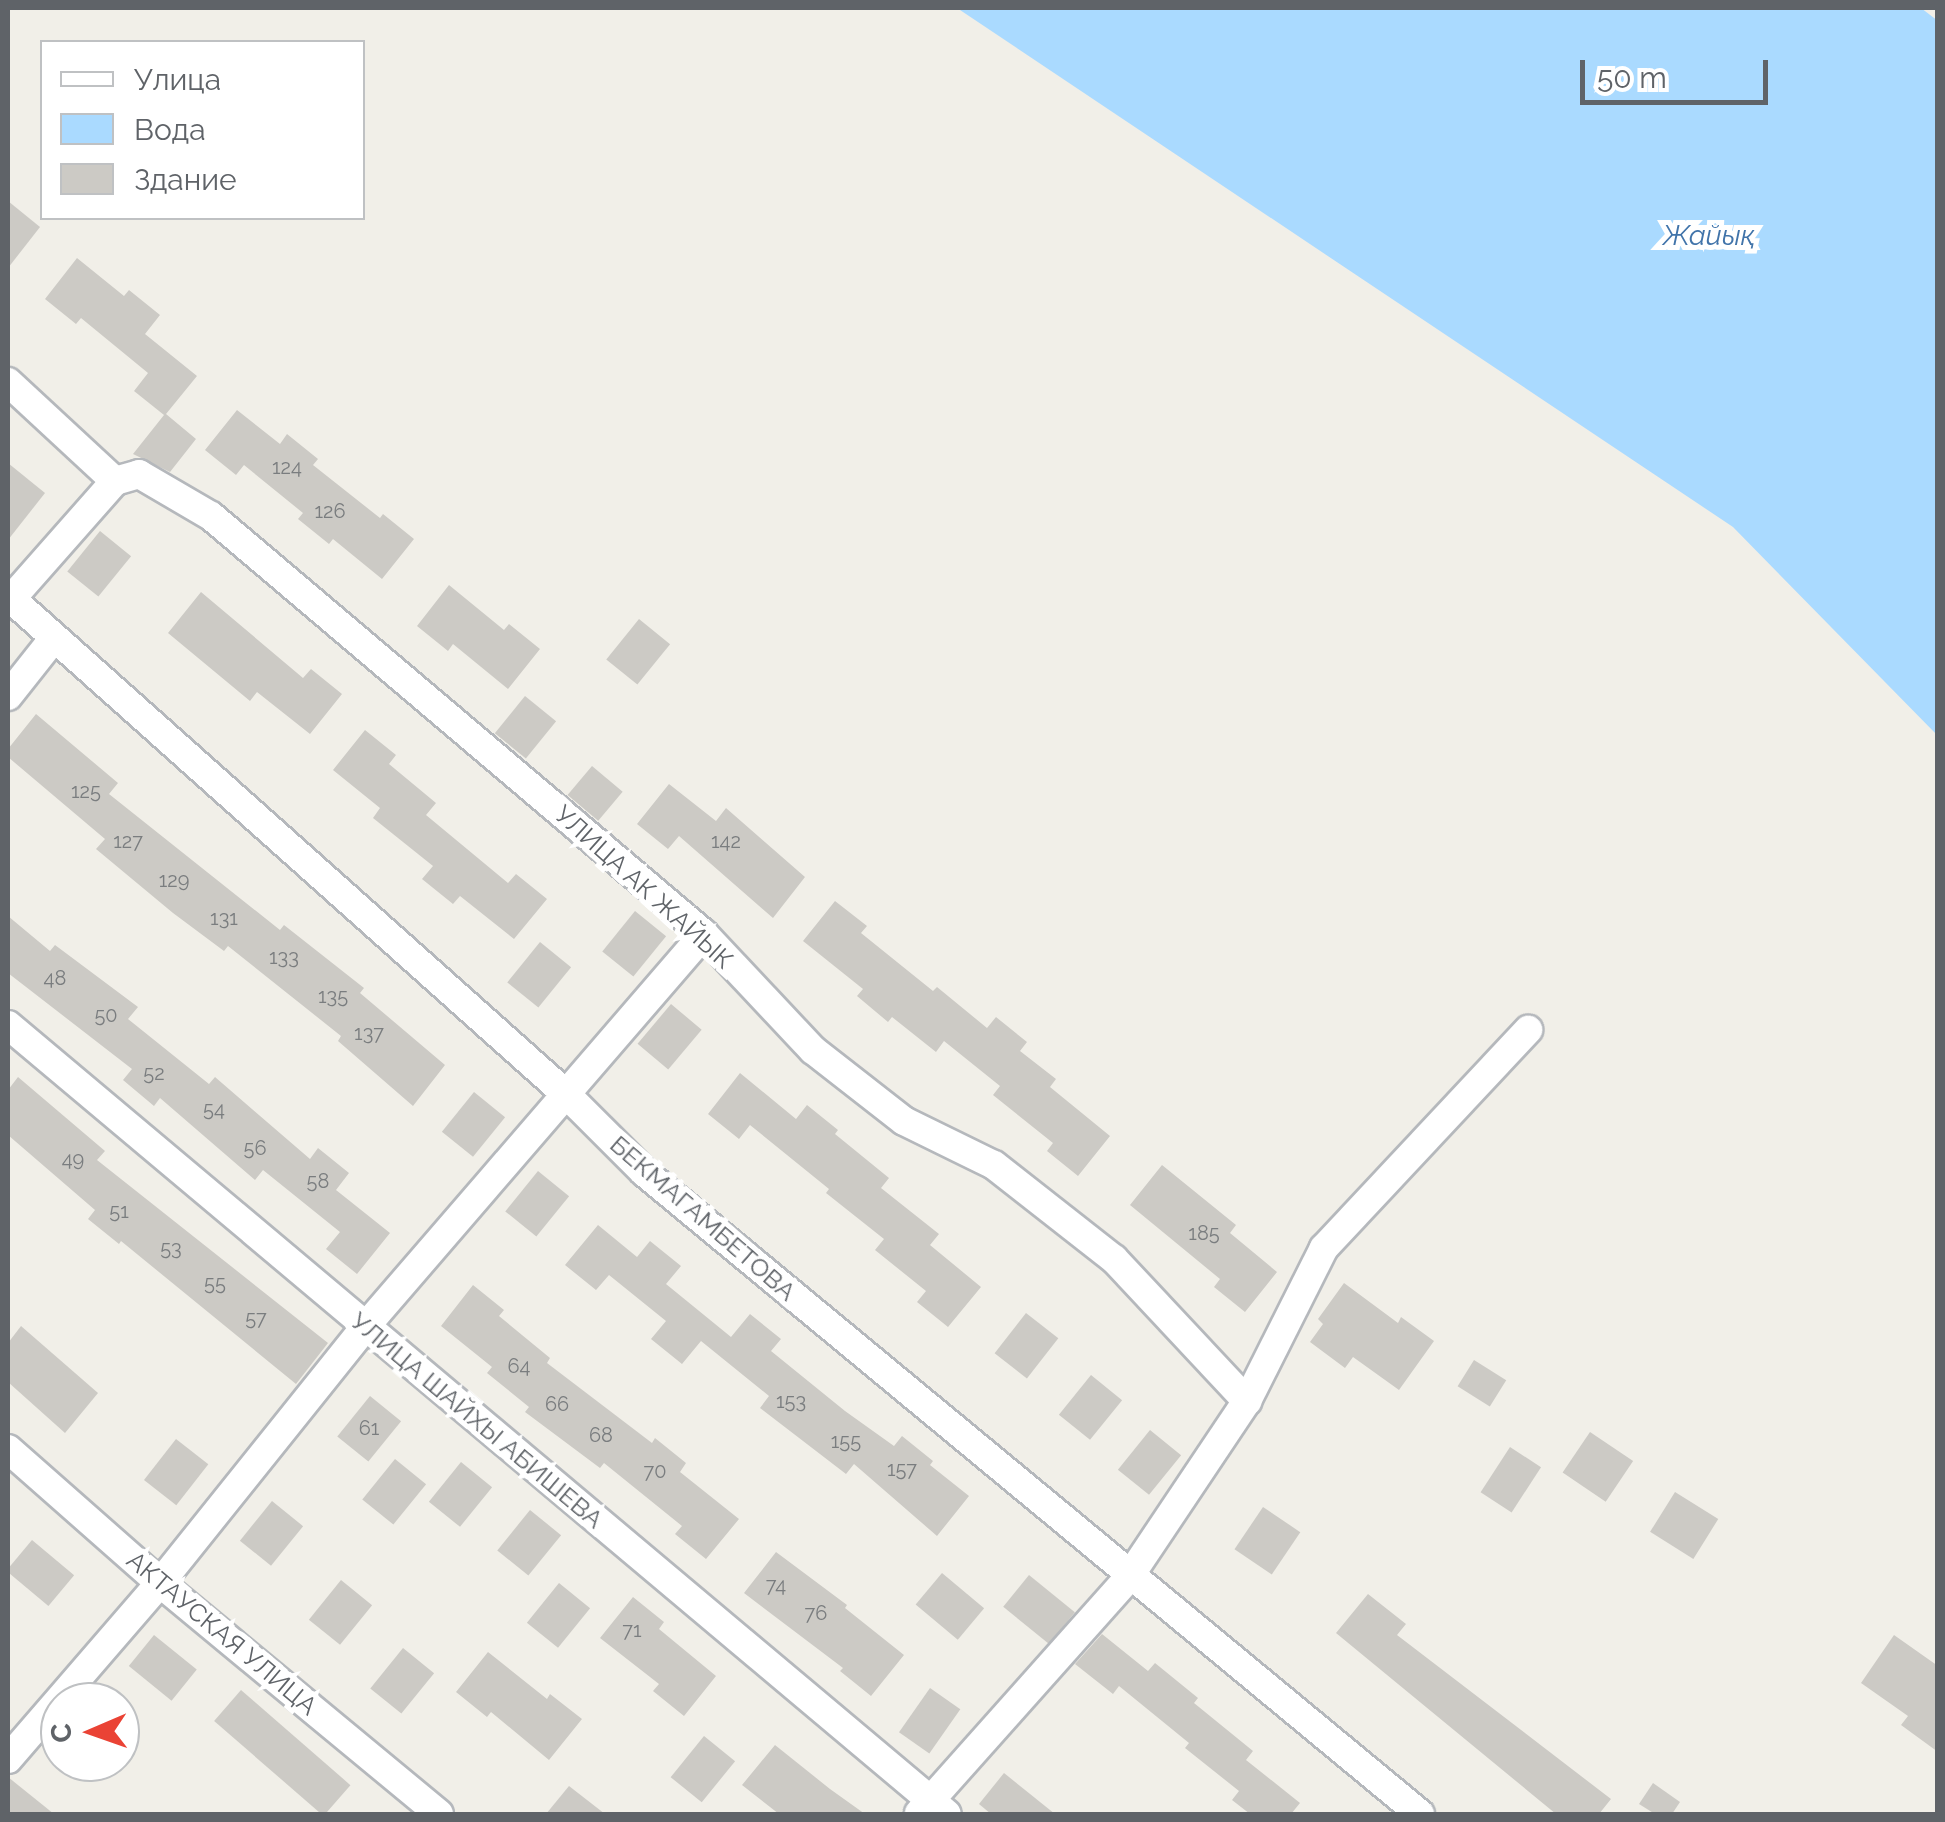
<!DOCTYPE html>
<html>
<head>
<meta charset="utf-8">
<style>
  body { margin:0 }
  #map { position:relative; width:1945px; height:1822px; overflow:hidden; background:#f1efe8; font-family:Raleway,sans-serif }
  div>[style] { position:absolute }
  .water>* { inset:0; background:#aadaff }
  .building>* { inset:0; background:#cccac5; transform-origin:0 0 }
  .roads { filter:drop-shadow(2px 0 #b5b8bc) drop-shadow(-2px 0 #b5b8bc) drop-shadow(0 2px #b5b8bc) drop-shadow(0 -2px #b5b8bc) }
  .street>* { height:28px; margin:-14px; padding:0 14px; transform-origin:14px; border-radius:14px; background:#fff }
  span { translate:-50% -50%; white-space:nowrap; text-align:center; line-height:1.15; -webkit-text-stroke:10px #fff; paint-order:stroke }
  .number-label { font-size:20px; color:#7a7d7f }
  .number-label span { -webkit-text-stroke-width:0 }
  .street-label { font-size:25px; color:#5f6368 }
  .water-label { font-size:28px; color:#4174aa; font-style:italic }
  .frame { position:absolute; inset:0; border:10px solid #5f6368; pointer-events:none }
  .legend { position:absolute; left:40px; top:40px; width:325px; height:180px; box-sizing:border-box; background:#fff; border:2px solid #bfc1c3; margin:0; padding:12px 18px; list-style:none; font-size:30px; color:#5f6368 }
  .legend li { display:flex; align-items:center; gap:20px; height:50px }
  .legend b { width:50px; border:2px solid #bfc1c3 }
  .north { position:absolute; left:40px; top:1682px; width:100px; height:100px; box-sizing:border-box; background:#fff; border:2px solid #bfc1c3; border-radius:50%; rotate:268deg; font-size:28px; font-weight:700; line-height:40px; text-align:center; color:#5f6368 }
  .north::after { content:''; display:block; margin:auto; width:35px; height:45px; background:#ea4335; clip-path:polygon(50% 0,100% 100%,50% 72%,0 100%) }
  .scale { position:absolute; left:1580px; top:60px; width:188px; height:45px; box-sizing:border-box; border:5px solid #5f6368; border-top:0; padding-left:12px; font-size:30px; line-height:35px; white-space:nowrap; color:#5f6368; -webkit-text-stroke:8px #fff; paint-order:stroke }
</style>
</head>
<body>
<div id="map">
  <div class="water">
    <div style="clip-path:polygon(957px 8px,1921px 8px,1938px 21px,1937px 735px,1733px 527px)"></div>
  </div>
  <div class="building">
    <div style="clip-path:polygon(8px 201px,40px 227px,8px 268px)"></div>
    <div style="clip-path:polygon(77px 258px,124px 296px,129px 290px,160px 315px,145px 334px,197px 376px,166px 414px,196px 439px,170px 472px,133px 454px,164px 415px,134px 391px,148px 373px,81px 318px,76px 324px,45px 299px)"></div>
    <div style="clip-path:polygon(237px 410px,280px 444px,287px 434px,318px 459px,313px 465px,380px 518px,383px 514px,414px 539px,382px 579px,333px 539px,329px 544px,298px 519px,303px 513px,244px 465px,236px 475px,205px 450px)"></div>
    <div style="clip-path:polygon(8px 463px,45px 493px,8px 540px)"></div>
    <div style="left:100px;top:531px;width:40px;height:52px;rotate:39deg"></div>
    <div style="clip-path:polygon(449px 585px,504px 630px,509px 624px,540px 649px,508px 689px,453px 644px,448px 651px,417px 626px)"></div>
    <div style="clip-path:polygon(201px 592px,303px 678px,311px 669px,342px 694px,310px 734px,257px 692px,250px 701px,168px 633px)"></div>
    <div style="left:639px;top:619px;width:40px;height:52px;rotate:39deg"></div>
    <div style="left:525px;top:696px;width:40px;height:48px;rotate:39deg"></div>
    <div style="clip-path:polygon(36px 714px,118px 783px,109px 794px,280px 930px,284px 925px,364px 988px,360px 993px,445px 1065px,413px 1106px,338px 1041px,341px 1036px,228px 946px,224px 951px,173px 913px,96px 849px,105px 839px,8px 757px,8px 749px)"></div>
    <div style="clip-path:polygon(365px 730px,396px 755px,389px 764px,436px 803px,426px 815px,508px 883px,516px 874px,547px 899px,514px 939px,460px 896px,453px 904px,422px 879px,433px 866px,373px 818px,380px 808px,333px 770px)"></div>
    <div style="left:592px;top:766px;width:40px;height:38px;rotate:40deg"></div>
    <div style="clip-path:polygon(669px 784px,716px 821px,726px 808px,805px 877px,773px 918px,679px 836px,668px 849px,637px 824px)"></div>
    <div style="clip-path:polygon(835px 901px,867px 926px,861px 933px,933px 991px,937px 987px,987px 1028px,996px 1017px,1027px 1042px,1020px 1051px,1056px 1079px,1050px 1087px,1110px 1136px,1078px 1176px,1047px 1151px,1053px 1143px,993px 1095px,1000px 1086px,944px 1041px,936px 1052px,892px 1017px,888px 1022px,857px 996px,863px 989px,803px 941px)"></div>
    <div style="left:635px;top:911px;width:40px;height:52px;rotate:39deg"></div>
    <div style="clip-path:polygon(8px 916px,50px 951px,55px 945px,138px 1007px,128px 1019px,209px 1084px,215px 1077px,310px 1159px,318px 1148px,349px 1173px,336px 1190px,390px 1233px,357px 1274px,326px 1249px,340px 1232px,263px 1170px,255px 1180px,160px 1098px,154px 1106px,123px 1080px,132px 1069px,8px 973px)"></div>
    <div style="left:540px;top:942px;width:40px;height:52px;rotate:39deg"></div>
    <div style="left:671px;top:1004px;width:40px;height:52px;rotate:40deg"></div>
    <div style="clip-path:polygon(740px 1073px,796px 1119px,807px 1105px,838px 1130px,835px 1134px,889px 1178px,881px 1188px,939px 1234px,930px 1245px,981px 1287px,948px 1327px,917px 1302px,926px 1291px,875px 1250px,884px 1239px,826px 1193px,829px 1189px,750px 1125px,739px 1139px,708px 1114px)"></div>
    <div style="clip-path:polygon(18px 1077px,105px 1151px,97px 1160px,328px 1343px,296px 1384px,121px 1241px,119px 1244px,88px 1219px,95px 1210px,8px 1135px,8px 1090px)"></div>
    <div style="left:474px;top:1092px;width:40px;height:51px;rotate:39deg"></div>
    <div style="clip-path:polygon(1162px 1165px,1236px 1225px,1230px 1233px,1277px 1272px,1245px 1312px,1214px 1287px,1220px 1279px,1130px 1205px)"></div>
    <div style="left:538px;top:1171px;width:40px;height:52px;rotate:39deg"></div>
    <div style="clip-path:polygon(598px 1225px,637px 1257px,650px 1241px,681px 1266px,666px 1284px,731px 1337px,750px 1314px,781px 1339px,771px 1351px,845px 1411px,894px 1446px,902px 1436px,933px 1461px,930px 1465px,969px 1496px,937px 1536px,854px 1464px,846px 1474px,760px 1408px,769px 1396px,701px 1341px,682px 1364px,651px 1339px,666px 1321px,609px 1275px,596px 1290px,565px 1265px)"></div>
    <div style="clip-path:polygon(1344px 1283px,1398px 1323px,1401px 1317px,1434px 1341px,1399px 1390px,1353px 1357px,1345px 1368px,1310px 1342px,1323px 1324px,1318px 1319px)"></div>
    <div style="clip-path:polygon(473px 1285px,504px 1310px,499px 1316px,550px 1358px,547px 1363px,652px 1443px,655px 1438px,686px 1463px,680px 1472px,739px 1519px,706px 1559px,675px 1534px,682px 1526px,604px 1463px,600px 1468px,525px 1412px,529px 1407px,487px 1373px,492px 1367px,441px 1326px)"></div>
    <div style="left:1026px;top:1313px;width:41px;height:51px;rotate:38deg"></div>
    <div style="clip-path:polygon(21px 1326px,98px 1393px,65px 1433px,8px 1382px,8px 1343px)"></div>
    <div style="left:1474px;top:1360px;width:38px;height:31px;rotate:32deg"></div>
    <div style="left:1091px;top:1375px;width:40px;height:51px;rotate:39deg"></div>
    <div style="left:370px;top:1396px;width:40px;height:52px;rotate:39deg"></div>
    <div style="left:1150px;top:1430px;width:40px;height:51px;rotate:39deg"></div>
    <div style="left:1590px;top:1432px;width:52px;height:49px;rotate:34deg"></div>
    <div style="left:176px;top:1439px;width:41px;height:52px;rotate:38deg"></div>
    <div style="left:1510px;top:1447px;width:37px;height:54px;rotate:33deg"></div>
    <div style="left:395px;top:1459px;width:40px;height:52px;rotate:39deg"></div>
    <div style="left:461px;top:1462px;width:40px;height:51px;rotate:39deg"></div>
    <div style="left:1675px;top:1492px;width:51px;height:47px;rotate:32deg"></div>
    <div style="left:272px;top:1501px;width:40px;height:51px;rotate:39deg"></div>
    <div style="left:1263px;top:1507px;width:45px;height:51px;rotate:34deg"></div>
    <div style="left:530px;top:1510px;width:40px;height:52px;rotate:39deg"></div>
    <div style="left:32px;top:1540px;width:55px;height:40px;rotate:40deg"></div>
    <div style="clip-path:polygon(776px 1552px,847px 1605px,845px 1608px,904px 1655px,871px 1696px,840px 1671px,843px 1668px,744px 1593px)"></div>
    <div style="left:942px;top:1573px;width:55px;height:41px;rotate:40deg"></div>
    <div style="left:1029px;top:1575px;width:59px;height:41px;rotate:39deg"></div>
    <div style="left:341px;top:1580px;width:40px;height:51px;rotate:39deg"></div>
    <div style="left:559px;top:1583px;width:40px;height:51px;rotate:39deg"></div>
    <div style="clip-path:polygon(1368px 1594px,1406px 1624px,1397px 1635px,1611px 1799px,1599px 1814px,1556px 1814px,1336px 1633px)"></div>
    <div style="clip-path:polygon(633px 1597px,664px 1622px,659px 1629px,716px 1676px,684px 1716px,653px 1691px,659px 1684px,600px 1638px)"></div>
    <div style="clip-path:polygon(1102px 1634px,1148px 1671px,1155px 1663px,1198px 1698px,1194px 1703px,1253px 1751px,1246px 1760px,1300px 1803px,1291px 1814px,1250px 1814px,1232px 1800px,1239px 1791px,1185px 1748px,1189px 1743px,1119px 1686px,1113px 1694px,1075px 1664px)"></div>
    <div style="left:154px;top:1635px;width:55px;height:40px;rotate:39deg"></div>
    <div style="clip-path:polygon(1894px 1635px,1938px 1666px,1938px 1752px,1901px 1725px,1908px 1716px,1861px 1683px)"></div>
    <div style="left:403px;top:1648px;width:40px;height:52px;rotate:39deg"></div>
    <div style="clip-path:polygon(488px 1652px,547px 1699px,550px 1694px,582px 1719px,549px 1760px,491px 1712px,487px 1717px,456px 1692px)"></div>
    <div style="left:930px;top:1688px;width:37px;height:54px;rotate:35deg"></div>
    <div style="left:241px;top:1690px;width:145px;height:41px;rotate:41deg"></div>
    <div style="left:704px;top:1736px;width:40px;height:53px;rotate:39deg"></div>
    <div style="clip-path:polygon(775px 1745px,830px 1789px,865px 1814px,779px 1814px,742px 1785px)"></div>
    <div style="clip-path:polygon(1004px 1773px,1055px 1814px,991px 1814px,979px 1804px)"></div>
    <div style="clip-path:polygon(8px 1777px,54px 1814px,8px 1814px)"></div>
    <div style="clip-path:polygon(1653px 1783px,1680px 1802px,1672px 1814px,1655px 1814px,1639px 1804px)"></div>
    <div style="clip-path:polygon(569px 1786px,605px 1814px,546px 1814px)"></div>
  </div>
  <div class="roads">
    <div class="street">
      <div style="left:8px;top:382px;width:146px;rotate:42.8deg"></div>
      <div style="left:8px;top:596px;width:748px;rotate:41.75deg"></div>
      <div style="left:566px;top:1094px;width:110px;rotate:45deg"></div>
      <div style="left:644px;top:1172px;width:1007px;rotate:39.6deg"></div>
      <div style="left:11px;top:599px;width:157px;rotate:-48.6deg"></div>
      <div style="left:115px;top:481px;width:25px;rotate:-16deg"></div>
      <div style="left:139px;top:474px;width:83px;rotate:30.3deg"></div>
      <div style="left:211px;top:516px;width:646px;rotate:40.29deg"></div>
      <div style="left:704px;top:934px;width:159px;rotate:46.8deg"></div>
      <div style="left:813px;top:1050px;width:115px;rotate:38deg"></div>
      <div style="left:904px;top:1121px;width:100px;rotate:26.1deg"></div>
      <div style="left:994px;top:1165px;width:152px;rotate:38.1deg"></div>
      <div style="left:1114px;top:1259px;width:195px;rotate:46.9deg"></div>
      <div style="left:8px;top:696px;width:74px;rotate:-51.6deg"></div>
      <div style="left:8px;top:1025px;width:1226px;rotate:40.04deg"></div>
      <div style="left:8px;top:1449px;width:203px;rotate:41.4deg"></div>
      <div style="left:160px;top:1583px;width:362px;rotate:39.6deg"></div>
      <div style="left:8px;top:1759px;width:233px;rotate:-49.2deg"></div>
      <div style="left:160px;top:1583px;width:328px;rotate:-51.3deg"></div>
      <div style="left:365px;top:1327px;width:519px;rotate:-49.22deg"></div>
      <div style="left:919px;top:1813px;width:316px;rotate:-48.3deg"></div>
      <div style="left:1129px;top:1577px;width:212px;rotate:-56.2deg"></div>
      <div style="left:1247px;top:1401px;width:171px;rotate:-63.3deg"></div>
      <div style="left:1324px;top:1248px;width:299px;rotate:-46.9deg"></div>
    </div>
  </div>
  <div class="number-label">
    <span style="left:287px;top:467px">124</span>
    <span style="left:330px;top:511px">126</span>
    <span style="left:86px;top:791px">125</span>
    <span style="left:128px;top:841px">127</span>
    <span style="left:726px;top:841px">142</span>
    <span style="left:174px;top:880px">129</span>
    <span style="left:224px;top:918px">131</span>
    <span style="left:284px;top:957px">133</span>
    <span style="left:55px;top:978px">48</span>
    <span style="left:333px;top:996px">135</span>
    <span style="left:106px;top:1015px">50</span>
    <span style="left:369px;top:1033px">137</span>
    <span style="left:154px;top:1073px">52</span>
    <span style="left:214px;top:1109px">54</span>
    <span style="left:255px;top:1148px">56</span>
    <span style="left:73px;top:1159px">49</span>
    <span style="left:318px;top:1181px">58</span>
    <span style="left:119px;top:1211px">51</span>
    <span style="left:1204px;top:1233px">185</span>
    <span style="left:171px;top:1248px">53</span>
    <span style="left:215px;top:1283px">55</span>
    <span style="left:256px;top:1318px">57</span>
    <span style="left:519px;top:1366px">64</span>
    <span style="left:791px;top:1401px">153</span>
    <span style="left:557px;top:1404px">66</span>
    <span style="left:369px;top:1428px">61</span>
    <span style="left:601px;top:1435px">68</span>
    <span style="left:846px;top:1441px">155</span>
    <span style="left:902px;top:1469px">157</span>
    <span style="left:655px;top:1471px">70</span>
    <span style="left:776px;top:1585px">74</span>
    <span style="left:816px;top:1613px">76</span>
    <span style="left:632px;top:1630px">71</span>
  </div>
  <div class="street-label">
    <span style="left:644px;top:887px;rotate:42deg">УЛИЦА АК ЖАЙЫК</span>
    <span style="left:703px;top:1218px;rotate:41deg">БЕКМАГАМБЕТОВА</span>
    <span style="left:477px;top:1420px;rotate:40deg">УЛИЦА ШАЙХЫ АБИШЕВА</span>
    <span style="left:222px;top:1633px;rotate:40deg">АКТАУСКАЯ УЛИЦА</span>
  </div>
  <div class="water-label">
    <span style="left:1709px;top:236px">Жайық</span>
  </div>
  <div class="frame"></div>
  <ul class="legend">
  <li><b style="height:12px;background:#fff"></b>Улица</li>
  <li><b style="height:28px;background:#aadaff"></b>Вода</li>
  <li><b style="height:28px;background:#cccac5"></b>Здание</li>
  </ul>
  <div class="north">С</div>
  <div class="scale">50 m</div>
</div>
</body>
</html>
